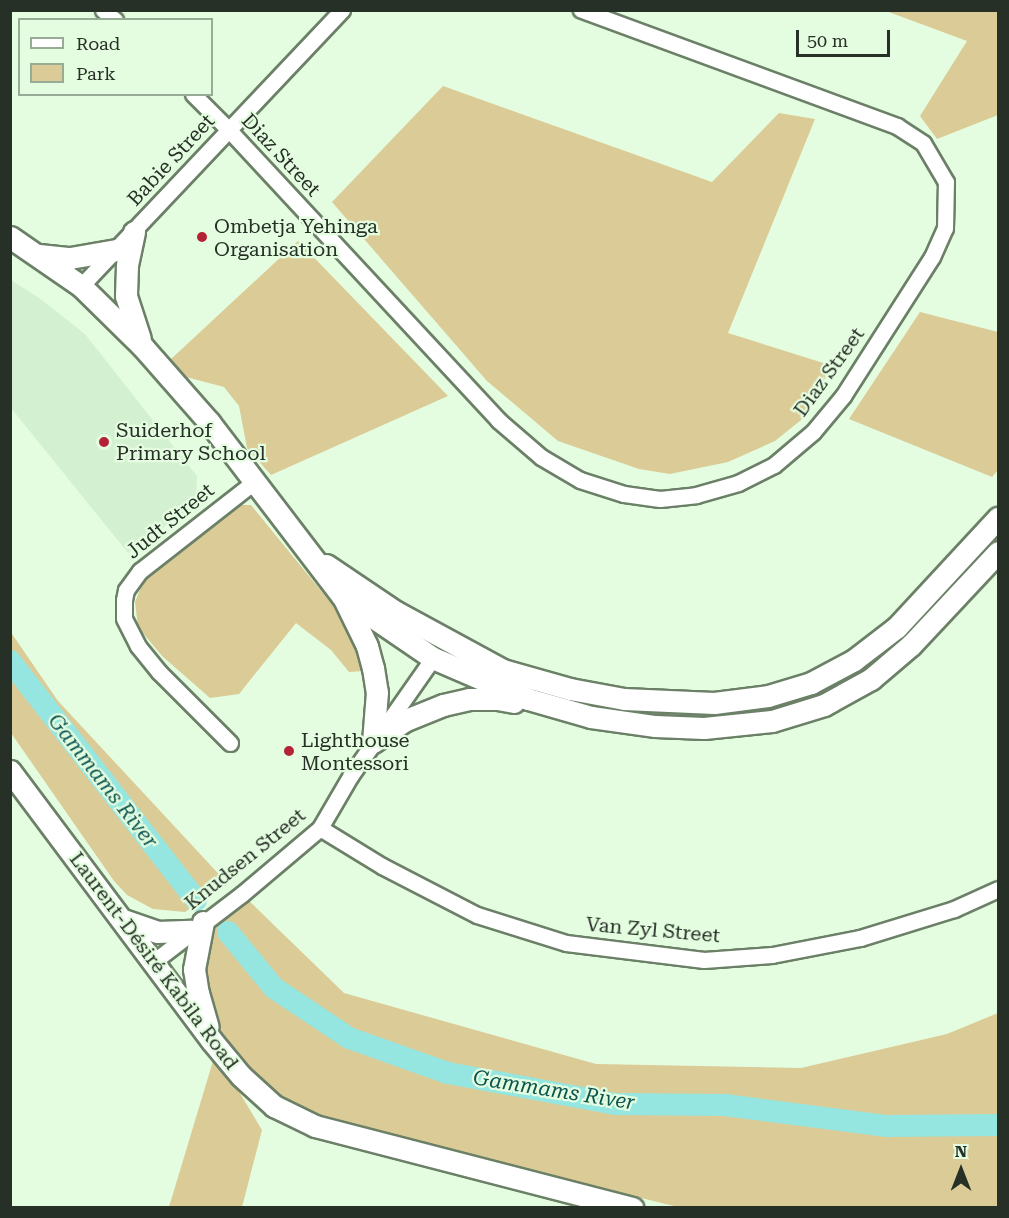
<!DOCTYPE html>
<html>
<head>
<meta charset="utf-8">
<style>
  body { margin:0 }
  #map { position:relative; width:1009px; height:1218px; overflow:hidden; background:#e4fde0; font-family:"Roboto Serif",serif }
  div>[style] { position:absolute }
  .built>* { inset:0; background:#d3f1d0 }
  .green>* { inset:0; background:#dbcb97 }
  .river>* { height:22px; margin:-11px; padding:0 11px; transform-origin:11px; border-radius:11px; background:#95e6e0 }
  .roads { filter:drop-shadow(2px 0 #6b8067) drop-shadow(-2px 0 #6b8067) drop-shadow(0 2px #6b8067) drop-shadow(0 -2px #6b8067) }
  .street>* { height:15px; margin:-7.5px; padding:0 7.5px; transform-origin:7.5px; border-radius:7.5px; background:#fff }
  .secondary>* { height:21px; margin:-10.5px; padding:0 10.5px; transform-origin:10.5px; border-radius:10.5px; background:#fff }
  .dots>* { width:16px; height:16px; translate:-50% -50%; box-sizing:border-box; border:3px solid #e4fde0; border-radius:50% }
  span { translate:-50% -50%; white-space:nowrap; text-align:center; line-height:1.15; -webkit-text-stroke:4.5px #e4fde0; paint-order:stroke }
  .street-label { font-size:20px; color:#273026 }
  .poi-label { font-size:20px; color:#273026 }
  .left { translate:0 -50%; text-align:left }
  .water-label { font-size:21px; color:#0c5551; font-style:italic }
  .frame { position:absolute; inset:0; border:12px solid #273026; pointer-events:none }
  .legend { position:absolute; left:18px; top:18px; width:195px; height:78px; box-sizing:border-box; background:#e4fde0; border:2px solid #98ab96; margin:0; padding:8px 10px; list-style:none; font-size:18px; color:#273026 }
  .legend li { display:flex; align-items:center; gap:12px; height:30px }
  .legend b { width:30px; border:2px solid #98ab96 }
  .north { position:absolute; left:931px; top:1140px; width:60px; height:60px; -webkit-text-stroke:4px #e4fde0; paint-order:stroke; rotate:0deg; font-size:16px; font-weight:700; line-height:24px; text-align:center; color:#273026 }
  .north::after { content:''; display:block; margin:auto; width:21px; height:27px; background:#273026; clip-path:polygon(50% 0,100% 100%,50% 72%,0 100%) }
  .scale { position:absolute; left:796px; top:30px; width:94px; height:27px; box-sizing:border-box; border:3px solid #273026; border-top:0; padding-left:8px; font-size:18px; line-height:21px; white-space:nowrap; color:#273026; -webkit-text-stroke:4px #e4fde0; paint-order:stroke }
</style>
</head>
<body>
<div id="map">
  <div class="built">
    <div style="clip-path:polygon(11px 280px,39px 298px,85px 334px,197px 476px,196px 504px,128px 553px,11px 408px)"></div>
  </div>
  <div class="green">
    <div style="clip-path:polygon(886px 11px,998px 11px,998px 115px,937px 139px,920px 116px,967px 41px)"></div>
    <div style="clip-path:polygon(443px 86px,712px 182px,779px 113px,815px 119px,728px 333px,833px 366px,801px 420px,775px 441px,728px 462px,670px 474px,639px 469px,558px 441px,487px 381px,332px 202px)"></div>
    <div style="clip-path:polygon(298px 241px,448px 396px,271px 475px,247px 448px,239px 406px,224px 387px,186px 377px,170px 360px)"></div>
    <div style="clip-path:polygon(920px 312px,998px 332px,998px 470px,992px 477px,849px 419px)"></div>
    <div style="clip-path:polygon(240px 505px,251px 505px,340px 614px,356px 648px,363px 671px,349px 672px,331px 650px,296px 623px,239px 694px,210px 698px,162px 656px,138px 627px,135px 602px,143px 582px)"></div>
    <div style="clip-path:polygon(10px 631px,58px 701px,228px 884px,185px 912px,153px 909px,127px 895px,114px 881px,11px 733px)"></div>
    <div style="clip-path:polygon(242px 894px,344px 993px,596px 1064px,801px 1068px,947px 1034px,998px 1013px,998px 1207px,678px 1207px,346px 1126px,312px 1115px,275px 1095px,245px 1065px,206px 1016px,203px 922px)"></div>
    <div style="clip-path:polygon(213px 1061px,238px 1090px,262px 1130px,242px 1207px,169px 1207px)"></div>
  </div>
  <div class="river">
    <div style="left:10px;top:661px;width:303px;rotate:52.1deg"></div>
    <div style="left:228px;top:932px;width:72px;rotate:50.6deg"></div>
    <div style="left:274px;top:988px;width:90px;rotate:33.7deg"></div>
    <div style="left:349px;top:1038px;width:105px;rotate:19.5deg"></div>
    <div style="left:448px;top:1073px;width:170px;rotate:10.5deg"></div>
    <div style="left:615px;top:1104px;width:110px;rotate:0.5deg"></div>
    <div style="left:725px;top:1105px;width:162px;rotate:7.4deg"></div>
    <div style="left:886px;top:1126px;width:112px;rotate:-0.5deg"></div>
  </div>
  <div class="roads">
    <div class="street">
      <div style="left:103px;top:10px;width:16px;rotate:40deg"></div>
      <div style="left:193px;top:94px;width:49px;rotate:45deg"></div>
      <div style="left:228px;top:129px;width:397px;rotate:47.1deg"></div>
      <div style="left:498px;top:420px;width:57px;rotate:40.7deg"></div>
      <div style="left:541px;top:457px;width:45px;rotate:30.5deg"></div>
      <div style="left:580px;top:480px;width:46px;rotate:17.7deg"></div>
      <div style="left:624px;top:494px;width:36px;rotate:8deg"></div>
      <div style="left:660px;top:499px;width:36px;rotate:-6deg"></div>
      <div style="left:696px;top:495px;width:44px;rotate:-15.9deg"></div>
      <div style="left:738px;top:483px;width:40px;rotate:-26.6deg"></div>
      <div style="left:774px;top:465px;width:51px;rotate:-40.2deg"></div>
      <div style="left:813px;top:432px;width:47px;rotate:-50.2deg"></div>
      <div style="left:843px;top:396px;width:165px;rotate:-57.4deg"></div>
      <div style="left:932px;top:257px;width:32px;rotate:-66deg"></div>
      <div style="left:945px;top:228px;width:46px;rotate:-88.8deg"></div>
      <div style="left:946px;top:182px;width:45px;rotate:-120.5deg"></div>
      <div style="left:923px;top:143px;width:31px;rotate:-147deg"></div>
      <div style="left:897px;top:126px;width:337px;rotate:-159.8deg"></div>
      <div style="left:81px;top:286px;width:380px;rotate:-46.6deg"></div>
      <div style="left:230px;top:743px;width:100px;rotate:-135deg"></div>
      <div style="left:159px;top:672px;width:33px;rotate:-129deg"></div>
      <div style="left:138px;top:646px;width:31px;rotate:-117deg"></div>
      <div style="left:124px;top:618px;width:18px;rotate:-90deg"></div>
      <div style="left:124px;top:600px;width:10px;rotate:-79deg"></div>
      <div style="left:126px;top:590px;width:24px;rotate:-54deg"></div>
      <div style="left:140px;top:571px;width:146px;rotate:-38deg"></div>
      <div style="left:320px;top:828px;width:73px;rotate:31.5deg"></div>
      <div style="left:382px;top:866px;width:107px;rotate:27.3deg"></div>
      <div style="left:477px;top:915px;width:93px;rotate:17.5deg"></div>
      <div style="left:566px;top:943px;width:139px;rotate:7deg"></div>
      <div style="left:704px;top:960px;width:68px;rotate:-4.2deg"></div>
      <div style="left:772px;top:955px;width:90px;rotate:-10.9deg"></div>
      <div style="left:860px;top:938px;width:98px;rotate:-17.1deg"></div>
      <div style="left:954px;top:909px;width:48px;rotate:-24.4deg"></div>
      <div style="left:153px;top:962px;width:112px;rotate:-37.4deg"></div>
      <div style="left:242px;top:894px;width:102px;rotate:-40.2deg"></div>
      <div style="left:320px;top:828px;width:61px;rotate:-59.7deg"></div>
      <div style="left:351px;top:775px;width:143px;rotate:-55deg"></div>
    </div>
    <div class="secondary">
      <div style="left:134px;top:232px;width:35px;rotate:102deg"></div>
      <div style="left:127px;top:266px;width:30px;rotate:92deg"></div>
      <div style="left:126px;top:296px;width:45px;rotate:72deg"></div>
      <div style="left:10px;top:237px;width:86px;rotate:34.6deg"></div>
      <div style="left:81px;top:286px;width:87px;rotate:44.5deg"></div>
      <div style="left:143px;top:347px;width:100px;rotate:48.7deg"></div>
      <div style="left:209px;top:422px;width:219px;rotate:52.6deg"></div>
      <div style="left:342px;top:596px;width:110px;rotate:34.3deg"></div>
      <div style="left:433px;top:658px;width:103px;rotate:23.3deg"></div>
      <div style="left:528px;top:699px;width:66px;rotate:15.9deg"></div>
      <div style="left:591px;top:717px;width:65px;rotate:8deg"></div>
      <div style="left:655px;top:726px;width:49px;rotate:2.3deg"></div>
      <div style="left:704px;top:728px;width:68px;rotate:-5.9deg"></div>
      <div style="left:772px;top:721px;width:54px;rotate:-17.1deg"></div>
      <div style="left:824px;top:705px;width:54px;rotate:-29deg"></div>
      <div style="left:871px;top:679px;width:52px;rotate:-40.4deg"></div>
      <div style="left:911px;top:645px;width:127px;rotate:-46.9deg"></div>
      <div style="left:39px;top:255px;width:31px;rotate:6deg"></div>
      <div style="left:70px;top:258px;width:48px;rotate:-9.7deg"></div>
      <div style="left:326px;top:565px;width:84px;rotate:33.9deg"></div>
      <div style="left:396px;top:612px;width:122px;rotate:28.5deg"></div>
      <div style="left:503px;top:670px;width:70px;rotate:15.8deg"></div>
      <div style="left:570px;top:689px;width:55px;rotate:10.5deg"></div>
      <div style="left:624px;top:699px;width:90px;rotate:2.5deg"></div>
      <div style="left:714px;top:703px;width:54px;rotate:-7.4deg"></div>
      <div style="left:768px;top:696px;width:45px;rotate:-16.8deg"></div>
      <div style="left:811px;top:683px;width:49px;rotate:-28.1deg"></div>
      <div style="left:854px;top:660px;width:54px;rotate:-37.5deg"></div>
      <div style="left:897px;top:627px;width:149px;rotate:-47.2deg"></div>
      <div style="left:344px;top:599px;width:52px;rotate:63.9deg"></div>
      <div style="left:367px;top:646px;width:23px;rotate:75deg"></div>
      <div style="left:373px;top:668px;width:24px;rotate:81deg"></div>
      <div style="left:377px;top:692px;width:50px;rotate:94.6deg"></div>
      <div style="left:373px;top:742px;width:40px;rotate:-34deg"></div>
      <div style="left:406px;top:720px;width:40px;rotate:-22deg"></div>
      <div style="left:443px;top:705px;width:27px;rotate:-13deg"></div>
      <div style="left:469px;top:699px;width:28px"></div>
      <div style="left:497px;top:699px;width:17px;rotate:10deg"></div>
      <div style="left:10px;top:771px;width:337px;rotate:53.2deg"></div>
      <div style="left:212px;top:1041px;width:45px;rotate:50.4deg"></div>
      <div style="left:241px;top:1076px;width:45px;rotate:42.3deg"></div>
      <div style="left:274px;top:1106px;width:46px;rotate:26deg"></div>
      <div style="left:315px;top:1126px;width:328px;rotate:14.5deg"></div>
      <div style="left:123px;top:920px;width:36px;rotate:19deg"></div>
      <div style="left:157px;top:932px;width:34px;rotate:-2deg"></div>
      <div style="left:203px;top:922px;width:48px;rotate:100.8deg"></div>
      <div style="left:194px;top:969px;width:24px;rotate:81deg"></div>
      <div style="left:198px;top:993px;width:35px;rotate:74deg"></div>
    </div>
  </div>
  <div class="dots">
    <div style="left:202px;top:237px;background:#b42236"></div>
    <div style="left:104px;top:442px;background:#b42236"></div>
    <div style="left:289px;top:751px;background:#b42236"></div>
  </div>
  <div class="street-label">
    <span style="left:281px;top:155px;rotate:47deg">Diaz Street</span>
    <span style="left:171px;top:160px;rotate:-47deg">Babie Street</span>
    <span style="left:829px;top:372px;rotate:-54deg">Diaz Street</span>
    <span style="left:170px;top:521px;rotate:-39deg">Judt Street</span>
    <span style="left:245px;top:859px;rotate:-39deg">Knudsen Street</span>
    <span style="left:653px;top:930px;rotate:5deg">Van Zyl Street</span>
    <span style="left:154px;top:961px;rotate:53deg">Laurent-Désiré Kabila Road</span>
  </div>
  <div class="poi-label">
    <span class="left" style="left:214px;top:238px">Ombetja Yehinga<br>Organisation</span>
    <span class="left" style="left:116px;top:442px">Suiderhof<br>Primary School</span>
    <span class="left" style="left:301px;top:752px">Lighthouse<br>Montessori</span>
  </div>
  <div class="water-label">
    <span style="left:103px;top:781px;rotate:52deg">Gammams River</span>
    <span style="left:554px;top:1090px;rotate:9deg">Gammams River</span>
  </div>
  <div class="frame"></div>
  <ul class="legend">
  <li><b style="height:8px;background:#fff"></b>Road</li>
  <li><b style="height:16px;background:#dbcb97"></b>Park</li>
  </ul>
  <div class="north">N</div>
  <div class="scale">50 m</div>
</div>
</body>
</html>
